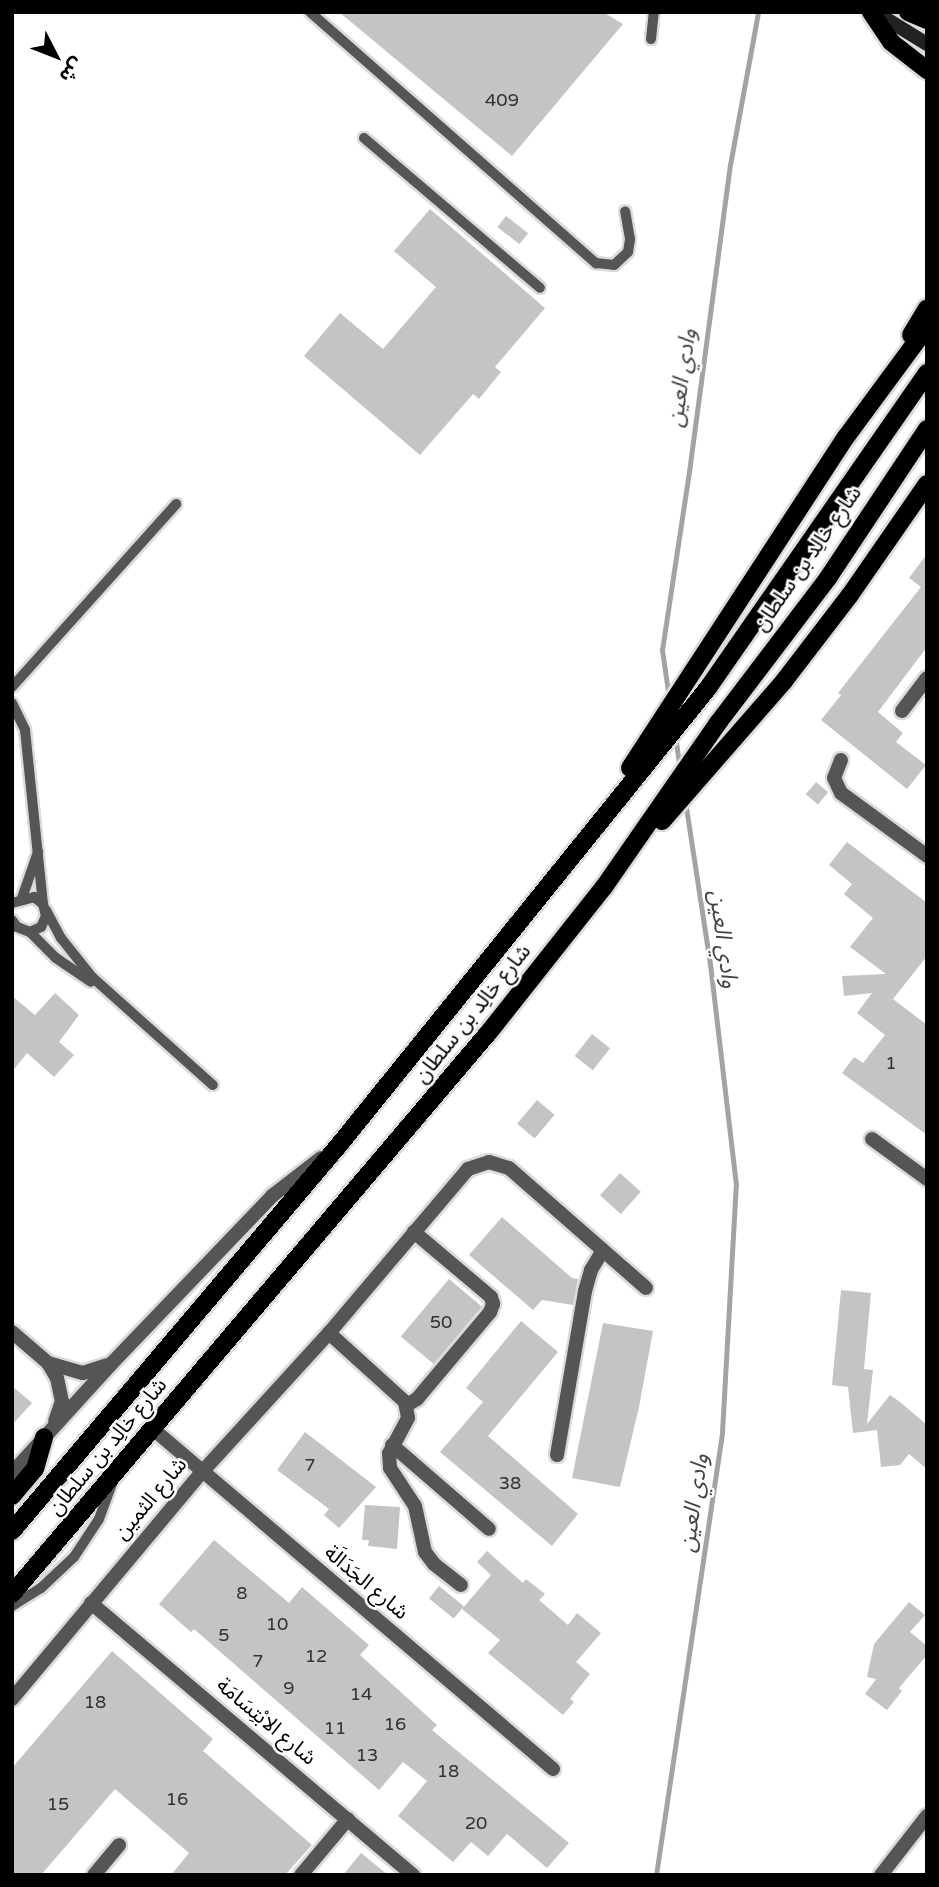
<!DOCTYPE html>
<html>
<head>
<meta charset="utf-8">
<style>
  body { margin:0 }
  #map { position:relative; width:939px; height:1887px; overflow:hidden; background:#fff; font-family:"Varela Round","Noto Sans Arabic",sans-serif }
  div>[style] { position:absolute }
  .stream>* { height:5px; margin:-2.5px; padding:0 2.5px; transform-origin:2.5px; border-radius:2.5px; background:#a3a3a3 }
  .building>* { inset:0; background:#c4c4c4; transform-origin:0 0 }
  .roads { filter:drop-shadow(2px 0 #dbdbdb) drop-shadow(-2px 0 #dbdbdb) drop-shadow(0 2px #dbdbdb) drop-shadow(0 -2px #dbdbdb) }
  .lane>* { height:10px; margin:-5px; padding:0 5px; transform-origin:5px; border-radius:5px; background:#555 }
  .street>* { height:14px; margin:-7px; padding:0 7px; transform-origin:7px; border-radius:7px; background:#555 }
  .secondary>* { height:14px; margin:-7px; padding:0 7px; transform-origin:7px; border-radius:7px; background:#222 }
  .primary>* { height:18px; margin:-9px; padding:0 9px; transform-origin:9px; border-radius:9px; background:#000 }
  span { translate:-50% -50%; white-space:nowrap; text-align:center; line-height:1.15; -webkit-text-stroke:5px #fff; paint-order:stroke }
  .number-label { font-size:18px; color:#313131 }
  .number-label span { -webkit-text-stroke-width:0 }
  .street-label { font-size:21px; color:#000 }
  .water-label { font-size:23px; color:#444; font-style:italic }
  .frame { position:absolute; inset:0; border:14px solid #000; pointer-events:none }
  .north { position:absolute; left:21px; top:21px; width:70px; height:70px; -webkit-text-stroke:5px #fff; paint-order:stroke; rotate:132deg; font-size:19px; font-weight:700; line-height:28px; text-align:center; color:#000 }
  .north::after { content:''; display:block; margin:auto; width:24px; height:32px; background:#000; clip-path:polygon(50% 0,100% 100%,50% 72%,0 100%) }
</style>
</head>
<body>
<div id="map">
  <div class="stream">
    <div style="left:669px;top:698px;width:49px;rotate:-98.3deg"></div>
    <div style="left:662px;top:650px;width:188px;rotate:-81.4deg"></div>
    <div style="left:690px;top:464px;width:302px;rotate:-82.4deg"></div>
    <div style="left:730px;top:165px;width:156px;rotate:-79.6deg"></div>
    <div style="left:675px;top:735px;width:35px;rotate:82deg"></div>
    <div style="left:656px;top:1875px;width:448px;rotate:-81.5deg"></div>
    <div style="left:722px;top:1432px;width:247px;rotate:-86.8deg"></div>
    <div style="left:736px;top:1185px;width:223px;rotate:-96.7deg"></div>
    <div style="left:710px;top:964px;width:165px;rotate:-98.7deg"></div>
  </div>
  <div class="building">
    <div style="clip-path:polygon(339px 12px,603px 12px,623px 24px,512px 156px)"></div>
    <div style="clip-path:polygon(430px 209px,545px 308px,495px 367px,501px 372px,479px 399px,473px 394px,420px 455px,304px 356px,340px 313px,383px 349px,436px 287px,394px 251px)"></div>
    <div style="left:506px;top:216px;width:28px;height:14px;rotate:38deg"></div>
    <div style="clip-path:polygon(927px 554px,927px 647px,878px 712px,903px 733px,896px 742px,926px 765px,907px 789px,821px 720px,841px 695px,838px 693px,921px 587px,909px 578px)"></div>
    <div style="left:816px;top:782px;width:16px;height:16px;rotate:40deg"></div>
    <div style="clip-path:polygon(847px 842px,927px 903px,927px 956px,893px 999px,927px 1025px,927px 1135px,842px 1073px,854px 1057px,863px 1063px,885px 1035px,857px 1013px,872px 993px,844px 996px,842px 976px,886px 974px,850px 947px,873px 918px,844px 894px,852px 884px,829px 865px)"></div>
    <div style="clip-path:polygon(55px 993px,79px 1015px,59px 1042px,74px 1055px,54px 1077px,27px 1053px,12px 1072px,12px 996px,35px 1015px)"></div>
    <div style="left:592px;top:1034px;width:23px;height:28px;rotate:38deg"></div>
    <div style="left:537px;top:1100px;width:23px;height:31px;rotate:40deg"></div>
    <div style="left:620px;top:1173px;width:28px;height:30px;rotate:42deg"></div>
    <div style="clip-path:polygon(502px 1217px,572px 1278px,578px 1279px,573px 1305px,542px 1300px,533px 1310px,469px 1255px)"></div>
    <div style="left:449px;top:1279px;width:43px;height:75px;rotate:40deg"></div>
    <div style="clip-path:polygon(841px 1290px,871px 1293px,864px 1369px,873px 1370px,867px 1424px,890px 1395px,900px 1402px,927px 1425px,927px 1469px,909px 1454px,900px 1465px,881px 1467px,877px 1430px,853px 1433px,848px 1387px,832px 1385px)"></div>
    <div style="clip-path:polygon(521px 1321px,558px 1352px,488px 1436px,578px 1514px,552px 1546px,440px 1452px,483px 1402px,466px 1388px)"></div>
    <div style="clip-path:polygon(603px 1323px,653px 1331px,639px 1407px,620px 1487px,572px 1478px)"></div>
    <div style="clip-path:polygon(12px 1386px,32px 1403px,12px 1425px)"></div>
    <div style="clip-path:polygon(305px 1432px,376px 1487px,339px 1528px,324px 1515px,329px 1509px,277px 1470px)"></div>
    <div style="clip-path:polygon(365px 1505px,400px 1507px,397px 1549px,368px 1546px,369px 1540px,362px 1540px)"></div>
    <div style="clip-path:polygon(214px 1540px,289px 1603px,302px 1587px,369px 1645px,360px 1655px,437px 1725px,432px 1730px,569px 1843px,547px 1868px,507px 1834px,488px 1856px,471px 1842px,453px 1862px,398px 1816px,427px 1781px,403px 1762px,379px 1790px,194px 1629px,191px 1632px,159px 1604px)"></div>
    <div style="clip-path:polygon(487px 1551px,523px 1583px,526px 1579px,545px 1594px,539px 1600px,568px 1625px,577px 1613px,601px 1633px,576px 1662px,590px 1674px,570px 1699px,574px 1702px,563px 1715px,488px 1653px,500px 1640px,462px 1609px,491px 1575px,477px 1562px)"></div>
    <div style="left:439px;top:1586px;width:32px;height:16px;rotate:39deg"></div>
    <div style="clip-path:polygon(909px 1602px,925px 1615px,910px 1632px,927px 1646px,927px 1655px,899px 1688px,902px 1691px,887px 1710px,865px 1694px,876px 1679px,867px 1677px,874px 1644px)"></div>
    <div style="clip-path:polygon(112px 1651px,213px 1739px,203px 1751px,312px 1845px,285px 1875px,171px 1875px,189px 1853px,115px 1789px,41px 1875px,12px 1875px,12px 1768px)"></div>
    <div style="clip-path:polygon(361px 1853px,388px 1875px,343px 1875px)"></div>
  </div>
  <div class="roads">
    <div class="lane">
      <div style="left:310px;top:12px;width:381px;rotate:41.3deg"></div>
      <div style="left:596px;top:263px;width:18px;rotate:6deg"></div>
      <div style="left:614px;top:265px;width:19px;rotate:-43deg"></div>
      <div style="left:628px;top:252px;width:13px;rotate:-81deg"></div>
      <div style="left:630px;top:239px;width:28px;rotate:-100deg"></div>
      <div style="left:651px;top:39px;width:27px;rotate:-84deg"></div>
      <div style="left:364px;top:138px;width:231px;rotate:40.4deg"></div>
      <div style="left:12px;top:687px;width:246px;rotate:-48.1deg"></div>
      <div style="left:12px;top:703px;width:30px;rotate:64deg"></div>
      <div style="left:25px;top:730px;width:175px;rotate:84.1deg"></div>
      <div style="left:22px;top:898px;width:49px;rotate:-70.8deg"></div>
      <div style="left:12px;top:903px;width:23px;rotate:-15deg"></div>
      <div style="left:34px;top:897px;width:11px;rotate:38deg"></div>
      <div style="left:43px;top:904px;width:12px;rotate:76deg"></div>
      <div style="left:46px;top:916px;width:12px;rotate:114deg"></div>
      <div style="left:41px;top:927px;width:12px;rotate:156deg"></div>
      <div style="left:30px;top:932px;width:14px;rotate:-159deg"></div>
      <div style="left:17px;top:927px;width:9px;rotate:-126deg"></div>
      <div style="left:46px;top:910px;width:32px;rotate:62deg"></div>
      <div style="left:61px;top:938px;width:50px;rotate:51.5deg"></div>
      <div style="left:92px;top:977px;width:162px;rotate:41.8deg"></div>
      <div style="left:30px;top:932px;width:37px;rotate:45deg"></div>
      <div style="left:56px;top:958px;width:42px;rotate:34.4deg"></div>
      <div style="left:12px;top:1606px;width:34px;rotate:-32deg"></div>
      <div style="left:41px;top:1588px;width:45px;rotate:-43.2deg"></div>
      <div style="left:74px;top:1557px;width:45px;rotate:-56.7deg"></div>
      <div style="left:99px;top:1519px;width:40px;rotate:-69.8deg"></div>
    </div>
    <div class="street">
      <div style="left:902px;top:711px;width:41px;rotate:-52.9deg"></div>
      <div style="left:841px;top:760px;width:19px;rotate:111deg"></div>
      <div style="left:834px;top:778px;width:17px;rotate:65deg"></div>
      <div style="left:841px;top:793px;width:107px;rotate:36.2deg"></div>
      <div style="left:872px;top:1139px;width:68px;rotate:36deg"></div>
      <div style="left:12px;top:1332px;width:48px;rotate:40.7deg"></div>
      <div style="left:48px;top:1363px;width:17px;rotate:59deg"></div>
      <div style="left:57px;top:1378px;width:24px;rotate:78deg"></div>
      <div style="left:62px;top:1401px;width:21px;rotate:109deg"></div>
      <div style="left:329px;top:1333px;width:103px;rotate:42.2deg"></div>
      <div style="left:405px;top:1402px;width:16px;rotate:79deg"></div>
      <div style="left:408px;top:1418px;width:40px;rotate:118deg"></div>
      <div style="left:389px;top:1453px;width:15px;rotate:86deg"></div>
      <div style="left:390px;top:1468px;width:45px;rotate:56.7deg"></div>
      <div style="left:415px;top:1506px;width:47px;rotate:77.7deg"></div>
      <div style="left:425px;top:1552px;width:15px;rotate:53deg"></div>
      <div style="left:434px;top:1564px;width:34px;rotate:38deg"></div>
      <div style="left:48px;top:1363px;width:36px;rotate:16deg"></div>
      <div style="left:83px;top:1373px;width:25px;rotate:-18deg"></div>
      <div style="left:407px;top:1405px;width:12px;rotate:-31deg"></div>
      <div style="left:417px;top:1399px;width:114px;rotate:-50deg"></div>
      <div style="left:490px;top:1312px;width:9px;rotate:-69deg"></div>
      <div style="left:493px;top:1304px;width:7px;rotate:-106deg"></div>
      <div style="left:491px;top:1297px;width:101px;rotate:-139.8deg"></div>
      <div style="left:153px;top:1429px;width:525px;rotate:40.36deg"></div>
      <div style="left:392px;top:1445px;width:128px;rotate:40.9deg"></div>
      <div style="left:557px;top:1455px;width:166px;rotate:-80.3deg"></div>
      <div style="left:585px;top:1291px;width:22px;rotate:-74deg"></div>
      <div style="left:591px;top:1270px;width:23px;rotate:-59deg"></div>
      <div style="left:12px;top:1473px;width:149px;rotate:-47.7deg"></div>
      <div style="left:112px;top:1363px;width:231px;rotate:-46.2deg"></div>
      <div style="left:272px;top:1196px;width:62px;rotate:-37.8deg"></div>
      <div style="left:91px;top:1603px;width:422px;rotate:40.2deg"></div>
      <div style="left:12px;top:1699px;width:296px;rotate:-50.1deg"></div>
      <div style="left:202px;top:1472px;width:188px;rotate:-47.6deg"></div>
      <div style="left:329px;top:1333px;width:215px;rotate:-49.7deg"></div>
      <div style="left:468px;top:1169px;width:22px;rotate:-18deg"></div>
      <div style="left:489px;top:1162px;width:21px;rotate:17deg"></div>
      <div style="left:509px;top:1168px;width:182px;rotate:41.2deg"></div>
      <div style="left:94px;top:1875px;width:39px;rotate:-50deg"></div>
      <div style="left:301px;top:1875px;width:73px;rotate:-50deg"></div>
      <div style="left:881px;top:1875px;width:75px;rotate:-52.1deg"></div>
    </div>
    <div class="secondary">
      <div style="left:875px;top:12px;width:61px;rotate:31.6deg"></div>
    </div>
    <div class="primary">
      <div style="left:871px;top:12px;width:36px;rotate:56deg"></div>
      <div style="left:891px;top:42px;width:46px;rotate:37.9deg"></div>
      <div style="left:908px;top:12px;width:21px;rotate:23deg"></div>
      <div style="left:911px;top:335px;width:31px;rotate:-59deg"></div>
      <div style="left:630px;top:768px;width:395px;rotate:-56.9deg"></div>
      <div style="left:846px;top:437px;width:137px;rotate:-53.6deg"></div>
      <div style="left:662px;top:821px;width:186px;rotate:-48.9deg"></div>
      <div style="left:784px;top:681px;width:108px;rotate:-52.5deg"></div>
      <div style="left:850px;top:595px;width:135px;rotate:-55.3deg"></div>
      <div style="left:12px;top:1496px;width:35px;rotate:-50deg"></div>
      <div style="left:35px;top:1469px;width:33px;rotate:-74deg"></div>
      <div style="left:12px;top:1531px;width:506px;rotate:-49.73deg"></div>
      <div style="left:339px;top:1145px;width:587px;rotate:-51.08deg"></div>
      <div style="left:708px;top:688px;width:384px;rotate:-55.2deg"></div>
      <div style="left:12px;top:1594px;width:737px;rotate:-49.68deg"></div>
      <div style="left:489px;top:1032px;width:185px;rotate:-51.6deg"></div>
      <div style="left:604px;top:887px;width:200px;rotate:-55.2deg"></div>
      <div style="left:718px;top:723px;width:182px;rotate:-52.8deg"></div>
      <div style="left:828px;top:578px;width:179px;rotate:-56.4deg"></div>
    </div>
  </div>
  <div class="number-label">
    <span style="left:502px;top:100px">409</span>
    <span style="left:891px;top:1063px">1</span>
    <span style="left:441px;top:1322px">50</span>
    <span style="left:310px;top:1465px">7</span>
    <span style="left:510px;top:1483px">38</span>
    <span style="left:242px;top:1593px">8</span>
    <span style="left:277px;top:1624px">10</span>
    <span style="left:224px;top:1635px">5</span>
    <span style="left:316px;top:1656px">12</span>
    <span style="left:258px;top:1661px">7</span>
    <span style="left:289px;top:1688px">9</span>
    <span style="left:361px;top:1694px">14</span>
    <span style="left:95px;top:1702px">18</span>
    <span style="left:395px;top:1724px">16</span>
    <span style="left:335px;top:1728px">11</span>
    <span style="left:367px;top:1755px">13</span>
    <span style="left:448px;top:1771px">18</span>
    <span style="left:177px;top:1799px">16</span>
    <span style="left:58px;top:1804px">15</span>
    <span style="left:476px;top:1823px">20</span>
  </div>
  <div class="street-label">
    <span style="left:808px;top:559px;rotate:-55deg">شارع خالِد بن سلطان</span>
    <span style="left:473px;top:1014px;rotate:-51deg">شارع خالِد بن سلطان</span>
    <span style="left:108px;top:1447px;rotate:-50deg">شارع خالِد بن سلطان</span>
    <span style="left:151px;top:1499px;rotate:-50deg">شارع الثمين</span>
    <span style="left:366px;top:1583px;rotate:40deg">شارع الجَدَالَة</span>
    <span style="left:266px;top:1722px;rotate:40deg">شارع الابْتِسَامَة</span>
  </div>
  <div class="water-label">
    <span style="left:682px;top:378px;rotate:-82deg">وادي العين</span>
    <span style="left:723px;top:939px;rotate:82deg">وادي العين</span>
    <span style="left:694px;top:1503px;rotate:-82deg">وادي العين</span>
  </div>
  <div class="frame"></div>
  <div class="north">ش</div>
</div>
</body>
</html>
